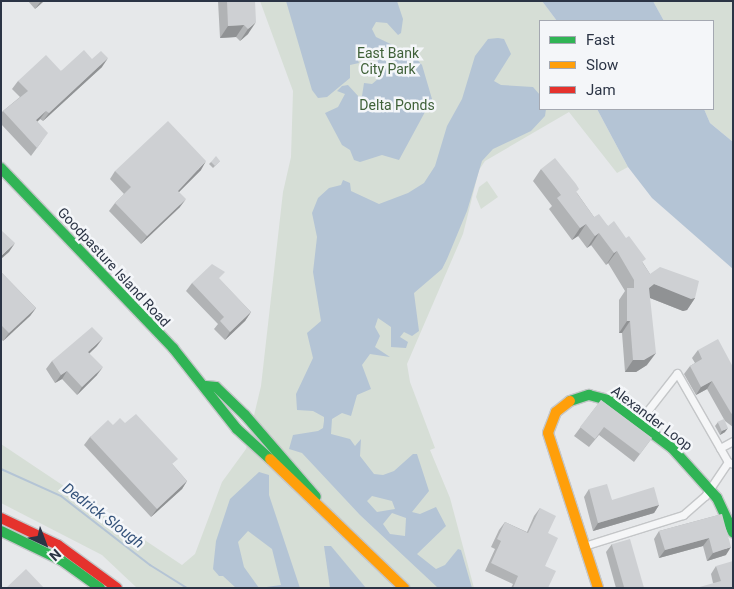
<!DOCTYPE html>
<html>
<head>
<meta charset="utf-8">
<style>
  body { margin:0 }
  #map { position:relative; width:734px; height:589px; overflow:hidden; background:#e6e8ea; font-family:Roboto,sans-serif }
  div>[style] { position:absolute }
  .green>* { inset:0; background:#d6ded6 }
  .water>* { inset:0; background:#b4c4d5 }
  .stream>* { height:2px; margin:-1px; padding:0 1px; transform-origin:1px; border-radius:1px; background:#b4c4d5 }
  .roads { filter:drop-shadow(1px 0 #c4c6c8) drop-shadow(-1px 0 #c4c6c8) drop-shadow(0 1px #c4c6c8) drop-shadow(0 -1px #c4c6c8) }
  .street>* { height:7px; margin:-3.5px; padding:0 3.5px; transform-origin:3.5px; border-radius:3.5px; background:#f5f6f7 }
  .fast>* { height:10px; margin:-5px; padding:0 5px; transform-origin:5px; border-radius:5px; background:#30b455 }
  .slow>* { height:10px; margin:-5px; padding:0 5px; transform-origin:5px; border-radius:5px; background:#ff9f0a }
  .jam>* { height:10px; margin:-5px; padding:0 5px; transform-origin:5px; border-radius:5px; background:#e5322d }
  .wall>* { inset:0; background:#b1b3b5 }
  .shaded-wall>* { inset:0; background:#909294 }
  .building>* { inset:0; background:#ced0d3; transform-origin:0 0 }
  span { translate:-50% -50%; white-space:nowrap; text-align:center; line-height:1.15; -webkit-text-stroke:5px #f4f6f9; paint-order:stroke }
  .park-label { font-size:14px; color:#3f6138 }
  .street-label { font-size:14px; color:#2b3445 }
  .water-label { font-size:15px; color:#34527a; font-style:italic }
  .frame { position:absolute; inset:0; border:2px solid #2b3445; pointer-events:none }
  .legend { position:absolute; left:539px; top:20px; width:175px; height:90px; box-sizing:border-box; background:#f4f6f9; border:1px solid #a4a8b1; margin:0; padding:6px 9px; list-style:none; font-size:15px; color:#2b3445 }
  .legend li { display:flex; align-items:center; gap:10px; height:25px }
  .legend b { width:25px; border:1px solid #a4a8b1 }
  .north { position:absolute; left:20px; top:519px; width:50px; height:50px; -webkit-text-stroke:4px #f4f6f9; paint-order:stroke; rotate:137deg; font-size:14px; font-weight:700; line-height:20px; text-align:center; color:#2b3445 }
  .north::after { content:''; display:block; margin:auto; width:18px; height:22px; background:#2b3445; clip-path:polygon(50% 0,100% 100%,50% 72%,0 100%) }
</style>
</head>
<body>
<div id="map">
  <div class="green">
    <div style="clip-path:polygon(260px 1px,542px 1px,557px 21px,540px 21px,540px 109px,597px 109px,628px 167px,617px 173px,569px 112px,485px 161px,479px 170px,463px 234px,407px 364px,410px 382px,435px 448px,430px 450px,450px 498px,474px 588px,137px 588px,102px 555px,1px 503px,1px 444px,182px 565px,195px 554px,222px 482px,246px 449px,261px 386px,283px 192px,291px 157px,293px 91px)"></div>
    <div style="clip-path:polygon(653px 1px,733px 1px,733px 142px,710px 123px,704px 109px,713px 109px,713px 21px,664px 21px)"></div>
    <div style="clip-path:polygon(487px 181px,498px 197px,481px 209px,476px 197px,479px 187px)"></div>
  </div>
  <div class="water">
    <div style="clip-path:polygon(286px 1px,397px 1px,403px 19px,401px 33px,398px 35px,387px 23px,376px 22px,372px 29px,376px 37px,401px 49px,400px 55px,405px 60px,414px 56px,422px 65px,432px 99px,399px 160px,382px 155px,360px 162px,354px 160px,350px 150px,342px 145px,325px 113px,338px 107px,345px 94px,337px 91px,342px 86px,348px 85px,359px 97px,362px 96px,364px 83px,372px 84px,384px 74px,374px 56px,381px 54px,381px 58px,390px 63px,393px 62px,391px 53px,360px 49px,356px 55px,359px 63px,350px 65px,350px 78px,327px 97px,318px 98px,312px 90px)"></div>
    <div style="clip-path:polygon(542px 1px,653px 1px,664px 21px,557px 21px)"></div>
    <div style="clip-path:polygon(evenodd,498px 38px,504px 39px,511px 54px,494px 81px,501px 85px,533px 87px,540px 95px,540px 109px,546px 109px,545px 116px,531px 131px,493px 149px,482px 161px,467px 211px,447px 259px,442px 269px,414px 293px,419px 331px,412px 336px,404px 332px,400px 337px,408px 342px,406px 348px,391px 347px,391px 327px,378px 318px,375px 327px,380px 336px,375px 347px,390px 357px,370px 354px,362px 365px,371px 389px,357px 395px,351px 416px,342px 413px,332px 419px,331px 434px,350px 439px,355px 446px,361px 439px,360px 456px,374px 474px,383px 475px,394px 471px,413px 454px,417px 454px,429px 491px,412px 512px,420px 514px,436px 507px,446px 526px,417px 554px,436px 569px,445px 565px,458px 549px,461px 550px,472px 588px,438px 588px,360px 515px,302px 453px,289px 449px,293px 435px,318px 431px,323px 428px,324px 421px,324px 417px,313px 411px,297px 410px,296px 394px,313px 358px,307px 333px,321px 321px,313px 272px,317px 237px,312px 213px,318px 198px,329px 188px,341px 185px,343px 180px,350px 183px,351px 191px,379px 204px,408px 193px,424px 183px,435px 166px,447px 126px,462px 99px,475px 56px,488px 39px,498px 38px,372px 496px,392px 501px,395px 509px,377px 512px,367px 501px,372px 496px,498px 38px,392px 513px,406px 518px,405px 536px,390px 534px,383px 524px,392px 513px)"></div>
    <div style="clip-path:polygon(597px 109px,704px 109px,710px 123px,733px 142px,733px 269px,652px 198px,628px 167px)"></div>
    <div style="clip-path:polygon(evenodd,259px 472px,269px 475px,269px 495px,300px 588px,236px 588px,223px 576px,219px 576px,213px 569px,216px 541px,230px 499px,259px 472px,248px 531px,272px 549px,281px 585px,259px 588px,244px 567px,238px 542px,248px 531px)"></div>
    <div style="clip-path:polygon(324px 546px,331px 546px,366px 588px,330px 588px)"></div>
  </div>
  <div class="stream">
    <div style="left:1px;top:469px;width:66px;rotate:24.2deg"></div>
    <div style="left:61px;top:496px;width:113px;rotate:37.8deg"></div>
    <div style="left:150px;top:565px;width:44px;rotate:31.9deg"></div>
  </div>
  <div class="roads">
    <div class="street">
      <div style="left:638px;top:423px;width:63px;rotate:-52deg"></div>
      <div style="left:677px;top:373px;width:103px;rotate:60.2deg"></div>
      <div style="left:720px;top:448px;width:15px;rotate:-28deg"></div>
      <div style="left:584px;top:546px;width:104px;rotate:-17.4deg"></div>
      <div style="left:683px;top:515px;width:29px;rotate:-41deg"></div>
      <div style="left:705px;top:496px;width:41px;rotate:-55.9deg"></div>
      <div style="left:728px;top:462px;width:5px;rotate:22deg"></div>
    </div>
    <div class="fast">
      <div style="left:1px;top:168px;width:249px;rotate:46.3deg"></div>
      <div style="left:173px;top:348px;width:103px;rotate:51.7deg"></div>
      <div style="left:237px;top:429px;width:45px;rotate:42.3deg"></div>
      <div style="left:206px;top:386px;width:10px;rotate:6deg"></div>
      <div style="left:216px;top:387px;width:40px;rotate:44deg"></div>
      <div style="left:245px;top:415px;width:108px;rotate:49.1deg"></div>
      <div style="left:570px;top:401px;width:20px;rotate:-18deg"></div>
      <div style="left:589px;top:395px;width:20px;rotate:15deg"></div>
      <div style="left:608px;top:400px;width:80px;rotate:36.9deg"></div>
      <div style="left:672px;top:448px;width:67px;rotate:48deg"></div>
      <div style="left:717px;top:498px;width:38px;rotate:65deg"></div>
      <div style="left:1px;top:531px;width:67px;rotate:25.8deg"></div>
      <div style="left:61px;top:560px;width:48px;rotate:35.7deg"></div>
    </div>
    <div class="slow">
      <div style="left:570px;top:401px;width:18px;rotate:142deg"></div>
      <div style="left:556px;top:412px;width:22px;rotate:111deg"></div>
      <div style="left:548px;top:433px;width:163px;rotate:72.1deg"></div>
      <div style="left:270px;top:459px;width:186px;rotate:43.9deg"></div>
    </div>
    <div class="jam">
      <div style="left:1px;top:518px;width:63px;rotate:25.3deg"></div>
      <div style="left:58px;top:545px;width:73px;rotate:36.1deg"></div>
    </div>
  </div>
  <div class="wall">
    <div style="clip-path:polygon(28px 1px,44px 1px,35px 9px)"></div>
    <div style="clip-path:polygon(218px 1px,255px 1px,248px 34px,240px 41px,236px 37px,220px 38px)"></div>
    <div style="clip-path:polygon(92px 59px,102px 67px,43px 121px,40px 119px,37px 122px,42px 141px,31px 156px,1px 124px,1px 113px,3px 111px,20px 97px,12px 89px,18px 81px,61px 71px)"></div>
    <div style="clip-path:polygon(220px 161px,213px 168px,209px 164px,211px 162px)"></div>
    <div style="clip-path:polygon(541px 169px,577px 193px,594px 217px,608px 226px,643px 263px,650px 274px,695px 298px,687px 310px,683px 311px,650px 298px,647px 365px,636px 372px,625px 372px,622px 333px,619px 333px,619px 300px,625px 291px,608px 263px,606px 265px,591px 245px,587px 248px,578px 236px,572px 240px,549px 209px,552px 206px,533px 181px)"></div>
    <div style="clip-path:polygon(201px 170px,179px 192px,180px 207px,141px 244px,109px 211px,115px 203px,124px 194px,110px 179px,115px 171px)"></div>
    <div style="clip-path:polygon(1px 272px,36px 308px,30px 316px,3px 341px,1px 339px)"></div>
    <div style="clip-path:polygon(220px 280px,251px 312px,245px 321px,225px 340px,214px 329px,218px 324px,186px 291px,192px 283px)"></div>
    <div style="clip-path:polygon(97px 346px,89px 354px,97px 375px,77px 395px,62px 379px,55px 383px,46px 369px,52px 361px)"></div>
    <div style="clip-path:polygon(698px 350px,733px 367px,733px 427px,725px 421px,707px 389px,696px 395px,684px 374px,690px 366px,695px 363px,692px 358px)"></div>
    <div style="clip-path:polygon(601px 400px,652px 438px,634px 462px,599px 435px,589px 447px,574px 436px)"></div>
    <div style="clip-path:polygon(718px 422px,725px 432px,720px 435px,715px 426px)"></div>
    <div style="clip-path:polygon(125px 423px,173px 465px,187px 481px,182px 489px,151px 517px,84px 445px,90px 437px,113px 425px)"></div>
    <div style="clip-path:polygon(589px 489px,612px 500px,659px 505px,654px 513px,593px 531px,584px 497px)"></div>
    <div style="clip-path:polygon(540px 508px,548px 533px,545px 566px,548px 588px,511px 588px,513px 584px,485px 571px,495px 549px,491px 547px,499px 530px,505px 522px,527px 532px,534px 516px)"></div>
    <div style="clip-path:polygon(722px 514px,726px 555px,707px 561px,703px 546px,659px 558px,654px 539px,659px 531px)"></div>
    <div style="clip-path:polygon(612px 544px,644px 588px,616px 588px,606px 552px)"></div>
    <div style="clip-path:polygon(716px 566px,733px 588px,713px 583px,711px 574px)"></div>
  </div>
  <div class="shaded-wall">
    <div style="clip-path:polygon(41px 1px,44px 1px,35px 9px)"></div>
    <div style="clip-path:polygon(256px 22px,248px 34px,240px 41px,248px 29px)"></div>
    <div style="clip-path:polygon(244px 25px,236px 37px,220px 38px,228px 26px)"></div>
    <div style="clip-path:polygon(108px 58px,102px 67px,43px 121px,49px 113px)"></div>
    <div style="clip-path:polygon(46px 111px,40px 119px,30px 128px,36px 120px)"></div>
    <div style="clip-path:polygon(206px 161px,201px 170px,172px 199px,178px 191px)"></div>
    <div style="clip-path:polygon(186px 199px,180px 207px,141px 244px,147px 236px)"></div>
    <div style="clip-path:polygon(586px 224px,578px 236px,572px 240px,580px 228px)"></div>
    <div style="clip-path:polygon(599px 233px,591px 245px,587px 248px,595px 236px)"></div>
    <div style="clip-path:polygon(15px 243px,9px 252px,1px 259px,1px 256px)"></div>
    <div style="clip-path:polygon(617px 251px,608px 263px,606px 265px,614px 253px)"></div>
    <div style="clip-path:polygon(654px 284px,695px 298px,687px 310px,683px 311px,645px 296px,649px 288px)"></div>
    <div style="clip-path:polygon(36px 308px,30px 316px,3px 341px,9px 333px)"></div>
    <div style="clip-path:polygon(251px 312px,245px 321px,225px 340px,230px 332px)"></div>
    <div style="clip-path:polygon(627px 321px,630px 321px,622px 333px,619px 333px)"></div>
    <div style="clip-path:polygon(103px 338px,97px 346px,82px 360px,88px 352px)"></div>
    <div style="clip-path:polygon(656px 353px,647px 365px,636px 372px,625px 372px,633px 360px)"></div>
    <div style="clip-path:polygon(103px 367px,97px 375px,77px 395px,82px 387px)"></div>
    <div style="clip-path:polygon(67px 371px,62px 379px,55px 383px,61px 375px)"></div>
    <div style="clip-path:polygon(712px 381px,707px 389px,696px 395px,701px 387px)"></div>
    <div style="clip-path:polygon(728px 428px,725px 432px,720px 435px,722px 431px)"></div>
    <div style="clip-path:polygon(187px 481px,182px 489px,151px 517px,157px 509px)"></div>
    <div style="clip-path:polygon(659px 505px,654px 513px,593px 531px,598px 523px)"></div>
    <div style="clip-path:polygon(709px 538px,703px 546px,659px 558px,665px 550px)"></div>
    <div style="clip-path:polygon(731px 547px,726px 555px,707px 561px,713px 553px)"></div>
  </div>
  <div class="building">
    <div style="clip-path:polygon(227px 1px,255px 1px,256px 22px,248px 29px,244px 25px,228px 26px)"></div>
    <div style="clip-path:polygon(84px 50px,92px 59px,101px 51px,108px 58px,49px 113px,46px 111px,36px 120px,48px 133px,37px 148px,3px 111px,28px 91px,18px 81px,46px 55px,61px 71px)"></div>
    <div style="clip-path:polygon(168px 121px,206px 161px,178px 191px,186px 199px,147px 236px,115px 203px,131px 187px,115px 171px)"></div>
    <div style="clip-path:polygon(216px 156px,220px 161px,215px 166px,211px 162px)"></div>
    <div style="clip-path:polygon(555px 158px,576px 184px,579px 189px,576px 192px,594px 217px,599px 214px,608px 226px,614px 221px,626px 238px,629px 236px,646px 259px,642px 262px,650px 274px,660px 267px,699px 281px,695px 298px,691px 299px,654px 284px,649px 288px,656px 353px,644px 360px,633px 360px,630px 321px,627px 321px,627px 288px,634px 288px,634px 280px,617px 251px,614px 253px,599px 233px,595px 236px,586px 224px,580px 228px,557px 198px,561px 195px,541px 169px)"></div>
    <div style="clip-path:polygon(1px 230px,15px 243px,1px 256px)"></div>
    <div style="clip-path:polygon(212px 264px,225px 272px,219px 278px,251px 312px,230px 332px,220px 321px,224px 317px,192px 283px)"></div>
    <div style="clip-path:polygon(1px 272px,36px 308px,9px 333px,1px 325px)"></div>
    <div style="clip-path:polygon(92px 327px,103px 338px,88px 352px,103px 367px,82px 387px,67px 371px,61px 375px,52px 361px)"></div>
    <div style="clip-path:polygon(718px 339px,733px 367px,733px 415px,731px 413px,712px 381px,701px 387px,690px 366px,702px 359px,698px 350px)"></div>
    <div style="clip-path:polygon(601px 400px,652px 438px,640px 454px,604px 427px,595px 439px,580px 427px)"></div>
    <div style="clip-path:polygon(136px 414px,178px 459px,172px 464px,187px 481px,157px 509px,90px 437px,108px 420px,113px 425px,120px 418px,125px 423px)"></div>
    <div style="left:724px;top:419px;width:10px;height:7px;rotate:66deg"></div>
    <div style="clip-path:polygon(607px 484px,612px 500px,654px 487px,659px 505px,598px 523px,589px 489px)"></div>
    <div style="clip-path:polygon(540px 508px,556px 516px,548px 533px,558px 538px,545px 566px,556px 571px,548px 588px,513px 588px,518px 576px,491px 563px,501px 541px,497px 539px,505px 522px,528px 533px)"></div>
    <div style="clip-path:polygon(722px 514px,731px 547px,713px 553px,709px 538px,665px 550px,659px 531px)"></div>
    <div style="left:630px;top:539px;width:51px;height:19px;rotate:74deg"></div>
    <div style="clip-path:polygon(733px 561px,733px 588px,696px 588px,721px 581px,716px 566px)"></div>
    <div style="clip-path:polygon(26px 569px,44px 588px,6px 588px)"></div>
  </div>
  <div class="park-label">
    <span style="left:388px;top:61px">East Bank<br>City Park</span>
    <span style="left:397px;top:105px">Delta Ponds</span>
  </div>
  <div class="street-label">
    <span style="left:114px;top:267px;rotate:47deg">Goodpasture Island Road</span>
    <span style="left:652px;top:418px;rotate:37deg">Alexander Loop</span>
  </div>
  <div class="water-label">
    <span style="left:103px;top:516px;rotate:37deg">Dedrick Slough</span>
  </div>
  <div class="frame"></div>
  <ul class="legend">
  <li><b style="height:6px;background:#30b455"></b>Fast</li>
  <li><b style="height:6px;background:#ff9f0a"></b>Slow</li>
  <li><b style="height:6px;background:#e5322d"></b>Jam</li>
  </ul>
  <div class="north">N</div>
</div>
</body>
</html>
